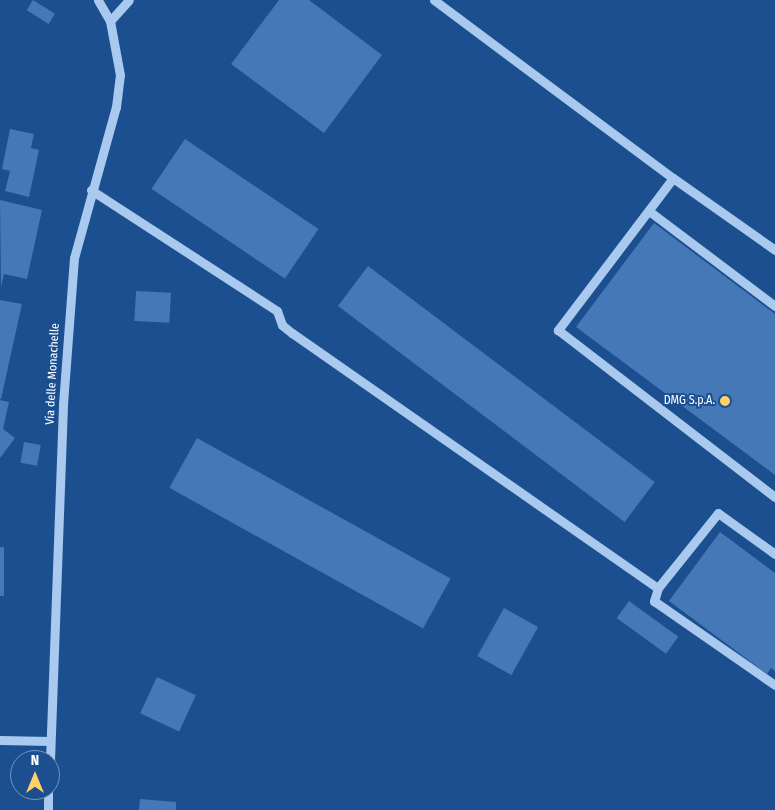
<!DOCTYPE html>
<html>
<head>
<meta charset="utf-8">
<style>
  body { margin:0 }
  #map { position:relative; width:775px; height:810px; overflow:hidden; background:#1b4f8f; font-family:"Fira Sans Condensed",sans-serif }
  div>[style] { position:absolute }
  .building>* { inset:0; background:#4478b7; transform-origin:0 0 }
  .minor>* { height:9px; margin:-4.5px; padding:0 4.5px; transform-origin:4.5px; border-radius:4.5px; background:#a9c9ee }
  .dots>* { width:14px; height:14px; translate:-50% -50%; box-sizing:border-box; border:2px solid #1b4f8f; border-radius:50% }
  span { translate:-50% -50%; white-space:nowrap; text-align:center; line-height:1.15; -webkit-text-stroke:4px #1b4f8f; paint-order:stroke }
  .street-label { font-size:12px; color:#fff }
  .poi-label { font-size:12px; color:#fff }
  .right { translate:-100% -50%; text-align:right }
  .north { position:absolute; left:10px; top:750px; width:50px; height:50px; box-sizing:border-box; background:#1b4f8f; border:1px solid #7695bc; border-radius:50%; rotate:0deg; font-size:14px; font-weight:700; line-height:20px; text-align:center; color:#fff }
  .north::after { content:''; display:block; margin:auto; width:18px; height:22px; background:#ffd166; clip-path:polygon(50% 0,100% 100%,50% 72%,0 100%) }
</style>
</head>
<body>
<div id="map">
  <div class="building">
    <div style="left:33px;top:0;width:26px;height:12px;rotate:32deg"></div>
    <div style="clip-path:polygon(279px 0,309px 0,382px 55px,324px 133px,231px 64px)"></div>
    <div style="clip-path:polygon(10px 129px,34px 134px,31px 148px,39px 150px,29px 197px,5px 191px,10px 171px,2px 169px)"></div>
    <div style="left:185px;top:139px;width:161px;height:60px;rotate:34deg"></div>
    <div style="clip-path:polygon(0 200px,42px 210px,27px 279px,4px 274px,1px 287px)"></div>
    <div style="clip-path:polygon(654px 223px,775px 314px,775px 475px,576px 327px)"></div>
    <div style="left:368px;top:266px;width:359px;height:50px;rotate:37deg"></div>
    <div style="left:136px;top:291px;width:35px;height:30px;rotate:3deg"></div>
    <div style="clip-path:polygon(0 300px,22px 304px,1px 399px,0 399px)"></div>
    <div style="clip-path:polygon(0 400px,9px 402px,3px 429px,15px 438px,0 458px)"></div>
    <div style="left:197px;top:438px;width:290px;height:57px;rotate:29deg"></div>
    <div style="left:24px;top:442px;width:17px;height:21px;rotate:10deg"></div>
    <div style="clip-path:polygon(720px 532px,775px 573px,775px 671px,771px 668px,767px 674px,669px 601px)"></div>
    <div style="left:0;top:547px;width:4px;height:49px"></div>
    <div style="left:629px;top:601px;width:61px;height:21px;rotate:36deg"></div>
    <div style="left:504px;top:608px;width:39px;height:55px;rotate:29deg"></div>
    <div style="left:157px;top:677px;width:43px;height:40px;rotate:25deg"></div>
    <div style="clip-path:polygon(140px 799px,176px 802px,176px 810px,139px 810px)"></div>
  </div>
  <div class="minor">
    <div style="left:434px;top:0;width:298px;rotate:36.7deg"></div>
    <div style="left:673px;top:178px;width:191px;rotate:127.1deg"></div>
    <div style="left:558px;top:330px;width:274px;rotate:37.6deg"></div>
    <div style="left:110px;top:21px;width:28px;rotate:-48deg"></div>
    <div style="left:673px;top:178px;width:125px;rotate:35.2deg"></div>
    <div style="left:91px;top:190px;width:222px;rotate:33deg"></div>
    <div style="left:277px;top:311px;width:15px;rotate:70deg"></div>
    <div style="left:282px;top:325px;width:13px;rotate:39deg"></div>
    <div style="left:292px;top:333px;width:446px;rotate:34.9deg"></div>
    <div style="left:649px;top:211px;width:158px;rotate:37deg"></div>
    <div style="left:775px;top:554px;width:70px;rotate:-144.3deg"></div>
    <div style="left:718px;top:513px;width:96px;rotate:128.7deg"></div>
    <div style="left:658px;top:588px;width:14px;rotate:107deg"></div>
    <div style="left:654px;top:601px;width:147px;rotate:34.8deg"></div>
    <div style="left:0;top:740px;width:50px;rotate:1.1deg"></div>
    <div style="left:50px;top:760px;width:356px;rotate:-87.9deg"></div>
    <div style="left:63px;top:404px;width:146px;rotate:-85.7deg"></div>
    <div style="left:74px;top:258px;width:157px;rotate:-74.5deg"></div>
    <div style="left:116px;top:107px;width:32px;rotate:-83deg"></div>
    <div style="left:120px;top:75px;width:55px;rotate:-100.5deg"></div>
    <div style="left:110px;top:21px;width:24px;rotate:-120deg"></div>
    <div style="left:48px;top:810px;width:20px;rotate:-90deg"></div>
  </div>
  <div class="dots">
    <div style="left:725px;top:401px;background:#ffd166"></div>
  </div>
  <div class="street-label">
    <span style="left:53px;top:374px;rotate:-87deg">Via delle Monachelle</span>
  </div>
  <div class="poi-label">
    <span class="right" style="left:715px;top:401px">DMG S.p.A.</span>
  </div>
  <div class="north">N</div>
</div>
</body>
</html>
